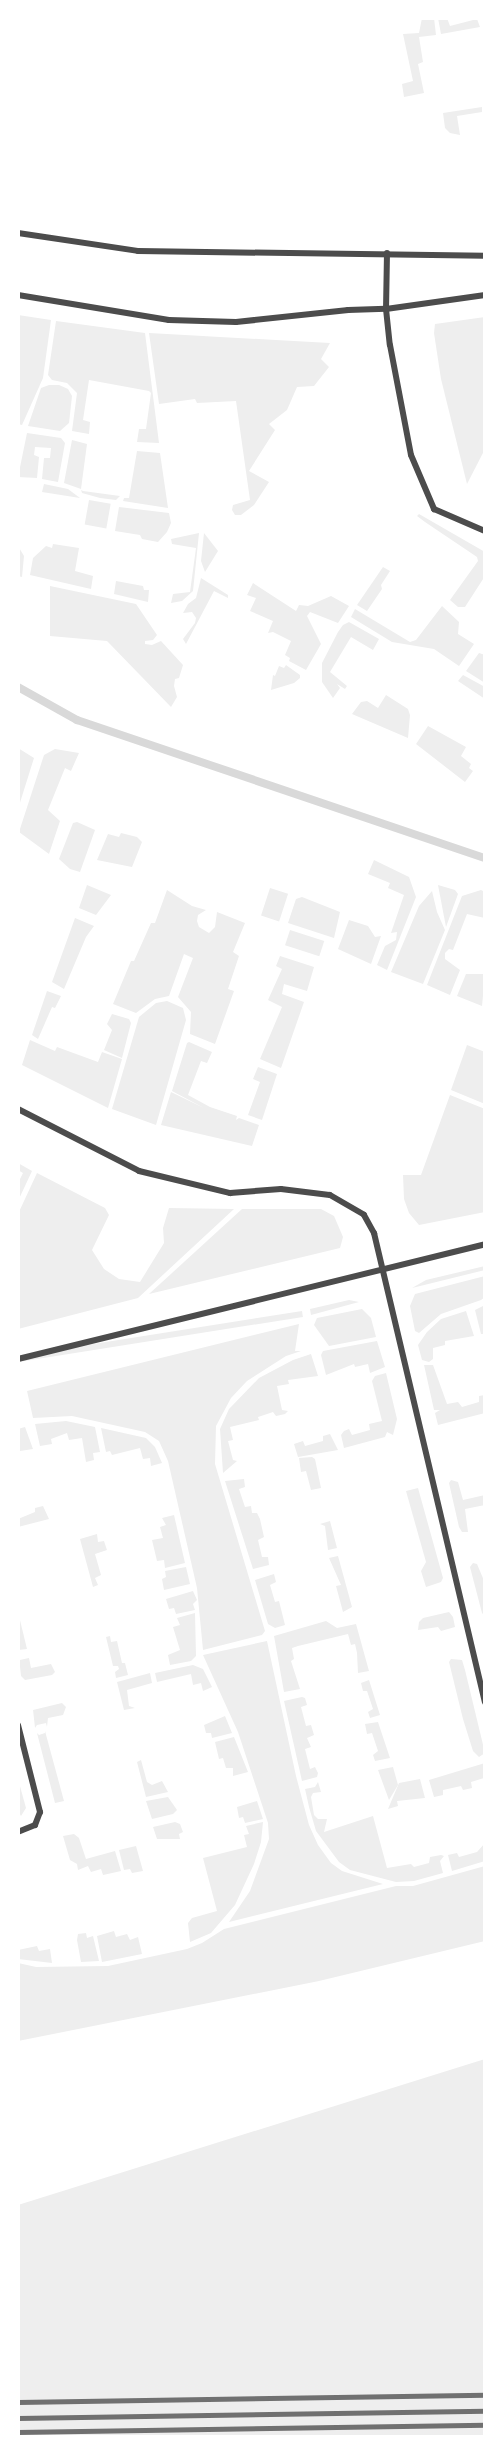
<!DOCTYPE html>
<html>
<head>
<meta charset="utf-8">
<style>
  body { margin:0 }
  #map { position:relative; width:503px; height:2455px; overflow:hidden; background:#fff; font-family:Signika,sans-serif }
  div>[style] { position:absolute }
  .green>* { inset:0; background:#eee; transform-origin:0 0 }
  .stream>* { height:8px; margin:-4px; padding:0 4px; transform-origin:4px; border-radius:4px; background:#d9d9d9 }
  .minor>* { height:6px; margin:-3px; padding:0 3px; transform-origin:3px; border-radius:3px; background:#4c4c4c }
  .rail>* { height:4.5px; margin:-2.25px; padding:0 2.25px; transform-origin:2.25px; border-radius:2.25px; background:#707070 }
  span { translate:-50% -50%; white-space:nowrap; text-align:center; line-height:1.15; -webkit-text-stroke:5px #fff; paint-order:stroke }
  .frame { position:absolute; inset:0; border:20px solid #fff; pointer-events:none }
</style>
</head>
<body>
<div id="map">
  <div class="green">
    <div style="clip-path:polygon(422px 18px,434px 18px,436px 35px,419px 37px,423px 62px,418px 64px,424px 93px,404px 97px,402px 84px,413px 81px,403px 34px,419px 33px)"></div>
    <div style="clip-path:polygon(438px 18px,447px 18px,450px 26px,477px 19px,480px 27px,441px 34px)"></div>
    <div style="clip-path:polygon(482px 107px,482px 112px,457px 116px,460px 135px,450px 133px,445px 128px,443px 113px)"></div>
    <div style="clip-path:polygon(18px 315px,51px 320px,43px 378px,22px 425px,18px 424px)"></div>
    <div style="clip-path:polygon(485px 317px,485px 449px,467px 484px,441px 379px,434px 333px,435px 324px)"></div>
    <div style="clip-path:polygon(56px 321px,145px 333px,159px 443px,137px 442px,139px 429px,146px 429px,151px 393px,149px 391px,89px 380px,83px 420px,90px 422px,89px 434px,72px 431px,77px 393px,67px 383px,52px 380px,48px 375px)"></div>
    <div style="clip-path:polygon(149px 333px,330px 343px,321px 359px,329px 367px,314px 386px,297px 387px,287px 410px,269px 424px,275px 430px,249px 471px,269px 482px,254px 505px,241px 515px,235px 515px,232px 510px,233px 505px,250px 500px,236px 401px,197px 403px,195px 399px,159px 404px)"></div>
    <div style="clip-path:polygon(49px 385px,59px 385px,68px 389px,72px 396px,69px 423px,60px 431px,28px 426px,41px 388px)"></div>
    <div style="clip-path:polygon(27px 433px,61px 438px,65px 443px,58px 482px,42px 479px,44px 458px,50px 458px,51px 448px,35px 447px,34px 455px,39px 457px,37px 478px,18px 477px)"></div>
    <div style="clip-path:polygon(72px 440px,87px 444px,81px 489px,64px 483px)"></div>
    <div style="clip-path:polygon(137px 451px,160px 453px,168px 508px,123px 501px,124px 498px,129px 498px)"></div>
    <div style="clip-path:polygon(44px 484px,68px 489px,80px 498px,42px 492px)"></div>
    <div style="clip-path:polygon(81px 490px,83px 491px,120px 496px,116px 500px,100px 498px,82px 493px)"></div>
    <div style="left:89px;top:500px;width:22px;height:25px;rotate:10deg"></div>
    <div style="clip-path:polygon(119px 507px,169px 513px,171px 523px,167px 532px,158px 542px,142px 539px,140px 535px,115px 531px)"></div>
    <div style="clip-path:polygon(419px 514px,485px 552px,485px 576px,465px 607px,458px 607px,450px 600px,478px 561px,477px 557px,425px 522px,417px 516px)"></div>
    <div style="clip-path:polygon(199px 533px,193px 591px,182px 601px,171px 603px,173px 594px,190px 592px,196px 548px,172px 544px,171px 539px)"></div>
    <div style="clip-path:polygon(204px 533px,218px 551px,205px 572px,201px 561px)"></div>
    <div style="clip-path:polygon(53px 544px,79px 548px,75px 571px,93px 576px,91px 589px,30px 575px,33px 558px,46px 546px,52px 548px)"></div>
    <div style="clip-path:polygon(18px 546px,24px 556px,22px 577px,18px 576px)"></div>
    <div style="clip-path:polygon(383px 567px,390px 571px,381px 585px,382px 589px,367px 611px,357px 605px)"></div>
    <div style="clip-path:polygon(201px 578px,228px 595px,228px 598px,214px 591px,186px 644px,183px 639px,195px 623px,196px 618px,192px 612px,183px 613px,188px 604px,196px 598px)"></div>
    <div style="clip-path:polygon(116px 581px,143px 586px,144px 590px,149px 590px,148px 602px,114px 594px)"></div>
    <div style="clip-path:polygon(253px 583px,296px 611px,299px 605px,308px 606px,331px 596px,349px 606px,338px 623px,310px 612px,307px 616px,321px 644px,306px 670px,289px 661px,290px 658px,285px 655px,291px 641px,273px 632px,268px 633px,273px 621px,250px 611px,256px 598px,247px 595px)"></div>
    <div style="clip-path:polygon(50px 586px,136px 604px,157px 635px,153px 640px,145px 641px,145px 644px,152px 645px,161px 641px,183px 665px,179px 678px,175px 679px,174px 686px,177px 697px,171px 707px,107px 641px,50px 636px)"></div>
    <div style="clip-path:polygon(442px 606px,459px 622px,458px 634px,474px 644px,459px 666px,434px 649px,392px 642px,351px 617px,355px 609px,410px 642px,416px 640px)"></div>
    <div style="clip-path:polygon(349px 622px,379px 639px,373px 650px,351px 637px,330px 672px,347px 686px,345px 689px,337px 684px,340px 688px,333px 698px,322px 682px,322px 663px,338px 632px,343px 625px)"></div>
    <div style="clip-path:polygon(479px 653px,485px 655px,485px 683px,466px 671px)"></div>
    <div style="clip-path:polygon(286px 665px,300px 675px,300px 678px,294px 683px,271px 690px,273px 675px,275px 676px,279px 666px,284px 668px)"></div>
    <div style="clip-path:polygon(463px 675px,485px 687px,485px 699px,458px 681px)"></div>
    <div style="clip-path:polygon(386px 695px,408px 709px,410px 715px,408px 738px,352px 714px,361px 702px,367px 701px,378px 708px)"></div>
    <div style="clip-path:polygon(428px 726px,466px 747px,461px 756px,471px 764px,469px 768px,473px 771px,465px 782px,416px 744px)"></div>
    <div style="clip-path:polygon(18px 748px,34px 758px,18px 809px,20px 767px)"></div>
    <div style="clip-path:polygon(55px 749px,79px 753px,71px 771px,65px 768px,48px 810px,60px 821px,49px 854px,19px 832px,44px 755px)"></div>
    <div style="clip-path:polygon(77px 822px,95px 830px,80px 872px,70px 869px,59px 859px,73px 823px)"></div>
    <div style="clip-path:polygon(121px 833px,137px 837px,142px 842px,132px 867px,97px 860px,108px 834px,119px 837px)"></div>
    <div style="clip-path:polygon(374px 860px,409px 877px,416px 897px,387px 970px,377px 965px,385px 946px,396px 940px,397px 932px,391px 933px,404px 895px,388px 888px,390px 883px,368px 874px)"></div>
    <div style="clip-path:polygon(87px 885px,111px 895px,96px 915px,79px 908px)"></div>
    <div style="clip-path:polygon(438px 885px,455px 890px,458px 894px,446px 927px)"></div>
    <div style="left:270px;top:888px;width:19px;height:29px;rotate:18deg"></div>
    <div style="clip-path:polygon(167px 890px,192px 906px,206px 910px,198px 915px,197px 921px,199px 927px,209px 933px,215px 927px,217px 912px,245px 923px,233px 952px,239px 956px,228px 989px,234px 991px,215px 1044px,190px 1034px,191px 1012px,178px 997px,193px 958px,184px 954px,169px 996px,155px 999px,136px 1013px,113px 1004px,131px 961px,134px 961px,151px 923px,155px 923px)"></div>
    <div style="clip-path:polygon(481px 890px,485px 892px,485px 918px,467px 914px,453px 950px,449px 949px,445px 953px,445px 959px,460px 970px,450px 995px,427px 985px,462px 896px)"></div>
    <div style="clip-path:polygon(432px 891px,437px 912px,445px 930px,423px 984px,391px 972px,419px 906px)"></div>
    <div style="clip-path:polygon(302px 897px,340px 912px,334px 938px,288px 923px,296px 899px)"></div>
    <div style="clip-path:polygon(75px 918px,94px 926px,86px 937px,64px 989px,52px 982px)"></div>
    <div style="clip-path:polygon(349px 920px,368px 926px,375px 937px,381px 936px,371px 964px,338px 949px)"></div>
    <div style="left:290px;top:930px;width:36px;height:16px;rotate:18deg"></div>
    <div style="clip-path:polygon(280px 956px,314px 967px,307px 991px,284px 984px,282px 994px,304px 1002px,281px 1068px,260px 1059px,282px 1007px,268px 1000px,282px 969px,276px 966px)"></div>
    <div style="clip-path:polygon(466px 974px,485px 974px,482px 1006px,457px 996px)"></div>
    <div style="clip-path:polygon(47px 991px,61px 996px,55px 1008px,52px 1007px,38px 1039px,32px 1035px)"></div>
    <div style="clip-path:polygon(167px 1001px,183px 1008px,186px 1020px,156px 1125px,112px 1109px,139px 1017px,156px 1003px)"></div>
    <div style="clip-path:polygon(112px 1014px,129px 1019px,131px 1023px,122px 1058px,104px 1050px,112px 1030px,107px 1024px)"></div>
    <div style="clip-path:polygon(30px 1040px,55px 1051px,57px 1047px,98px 1062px,102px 1052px,122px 1059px,108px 1108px,22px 1065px)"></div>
    <div style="clip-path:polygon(189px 1042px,212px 1052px,207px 1063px,201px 1061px,188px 1095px,210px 1107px,237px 1116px,236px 1120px,239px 1118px,259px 1125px,252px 1146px,161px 1125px,171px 1092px,204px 1108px,172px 1091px,187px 1043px)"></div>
    <div style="clip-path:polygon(467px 1045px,485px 1052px,485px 1104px,451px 1090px)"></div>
    <div style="clip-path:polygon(258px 1067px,277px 1074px,262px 1120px,248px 1115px,260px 1082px,253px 1079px)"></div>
    <div style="clip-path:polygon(450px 1095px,485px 1109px,485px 1212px,419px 1225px,409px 1213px,404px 1199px,403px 1175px,421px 1175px)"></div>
    <div style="clip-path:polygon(18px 1163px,32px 1171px,18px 1201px,18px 1183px,23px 1173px,18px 1170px)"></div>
    <div style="clip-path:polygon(37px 1173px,105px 1208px,109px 1215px,92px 1250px,104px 1269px,119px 1279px,140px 1282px,164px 1243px,163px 1228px,169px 1208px,234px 1209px,138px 1298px,18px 1329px,18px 1214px)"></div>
    <div style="clip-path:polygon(242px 1209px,321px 1209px,334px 1216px,343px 1237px,340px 1248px,149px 1294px)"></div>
    <div style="clip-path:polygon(485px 1266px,485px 1270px,412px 1288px,426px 1280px)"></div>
    <div style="clip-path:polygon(485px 1276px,485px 1297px,481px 1300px,441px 1314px,419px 1333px,415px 1331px,410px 1306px,415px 1294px)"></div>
    <div style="clip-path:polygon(349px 1300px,359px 1302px,311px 1315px,310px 1309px)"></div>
    <div style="clip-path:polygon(485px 1305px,485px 1334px,481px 1334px,475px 1310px)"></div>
    <div style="clip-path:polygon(362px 1309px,371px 1318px,376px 1337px,329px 1346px,314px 1325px,317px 1318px)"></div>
    <div style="left:302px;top:1311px;width:6px;height:293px;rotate:81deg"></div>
    <div style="clip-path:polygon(466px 1311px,474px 1336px,445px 1341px,445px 1345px,433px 1348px,433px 1359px,429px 1362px,422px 1360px,418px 1345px,427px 1332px,441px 1319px)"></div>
    <div style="clip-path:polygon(299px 1324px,295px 1351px,301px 1351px,286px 1356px,247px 1381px,231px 1398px,216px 1426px,215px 1464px,265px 1631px,262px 1635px,203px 1650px,197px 1588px,168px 1461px,159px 1441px,145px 1432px,72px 1416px,33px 1418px,27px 1391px)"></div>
    <div style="clip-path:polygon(377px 1341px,385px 1367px,370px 1373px,368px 1364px,355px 1367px,354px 1364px,326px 1375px,321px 1355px,323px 1351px)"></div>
    <div style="clip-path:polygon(311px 1354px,318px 1376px,288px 1380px,289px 1384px,277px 1386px,282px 1410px,288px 1411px,285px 1414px,276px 1416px,273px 1412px,258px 1417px,259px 1420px,230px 1427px,233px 1440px,228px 1441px,233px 1460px,237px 1461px,223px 1473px,220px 1429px,229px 1409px,259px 1378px,293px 1360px)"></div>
    <div style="clip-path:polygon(424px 1365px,433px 1365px,447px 1404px,458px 1402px,462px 1407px,479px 1402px,479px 1396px,485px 1395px,485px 1413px,438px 1425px,435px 1413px,440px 1410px,434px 1410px)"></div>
    <div style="clip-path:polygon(386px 1373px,397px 1419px,393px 1435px,387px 1432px,385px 1437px,344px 1448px,341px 1435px,344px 1431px,349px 1429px,352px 1435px,370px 1430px,369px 1424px,382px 1421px,372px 1381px,375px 1376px)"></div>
    <div style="clip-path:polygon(66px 1421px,95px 1427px,100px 1452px,93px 1453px,94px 1460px,86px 1462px,82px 1438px,69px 1440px,67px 1433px,51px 1439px,52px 1444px,40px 1446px,35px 1424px)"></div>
    <div style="clip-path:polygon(25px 1427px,33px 1449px,20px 1451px,18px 1429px)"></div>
    <div style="clip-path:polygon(101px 1428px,146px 1438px,155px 1447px,162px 1463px,151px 1466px,150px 1458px,143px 1459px,140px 1448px,112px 1455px,110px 1451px,106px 1452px)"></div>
    <div style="clip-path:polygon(330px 1434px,338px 1450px,298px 1457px,294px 1444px,303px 1441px,305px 1446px,323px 1441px,323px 1436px)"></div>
    <div style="clip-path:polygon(312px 1457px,315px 1459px,321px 1488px,311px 1490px,306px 1471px,301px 1472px,299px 1458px)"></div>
    <div style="clip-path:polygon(244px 1479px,245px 1487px,239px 1489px,245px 1507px,251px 1506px,252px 1513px,257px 1513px,260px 1519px,264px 1537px,258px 1540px,262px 1557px,268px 1557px,269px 1565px,253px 1569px,225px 1481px)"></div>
    <div style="clip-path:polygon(451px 1480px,458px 1482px,463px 1500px,485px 1495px,485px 1505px,465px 1509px,468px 1532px,462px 1532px,459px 1527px,449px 1483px)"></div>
    <div style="clip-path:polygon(418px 1488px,443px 1578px,441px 1582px,426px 1587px,421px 1571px,426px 1562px,406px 1491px)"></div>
    <div style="clip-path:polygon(43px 1506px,49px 1519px,18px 1527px,18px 1519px,35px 1512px,35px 1508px)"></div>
    <div style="clip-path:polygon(174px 1515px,185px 1563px,165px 1568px,164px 1560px,157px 1561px,152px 1540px,163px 1538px,160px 1527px,166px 1525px,162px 1518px)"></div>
    <div style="clip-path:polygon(330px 1521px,337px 1548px,328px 1550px,325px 1526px,320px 1524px)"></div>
    <div style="clip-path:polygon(97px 1534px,98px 1542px,104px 1541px,107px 1550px,95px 1554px,101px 1575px,95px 1578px,98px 1585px,93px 1587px,80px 1539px)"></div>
    <div style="clip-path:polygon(338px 1556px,352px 1607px,343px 1612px,336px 1586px,341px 1585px,329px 1558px)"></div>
    <div style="clip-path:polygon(473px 1563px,477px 1564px,485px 1583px,485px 1616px,482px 1613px,470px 1567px)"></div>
    <div style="clip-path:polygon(186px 1567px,190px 1584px,164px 1590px,162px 1579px,166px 1577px,165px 1571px)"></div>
    <div style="clip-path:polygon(274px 1574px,276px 1582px,270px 1585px,275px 1602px,279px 1601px,285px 1625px,275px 1628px,268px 1624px,255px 1580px)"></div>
    <div style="clip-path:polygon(193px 1591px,197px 1600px,193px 1604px,195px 1610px,176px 1614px,174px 1608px,169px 1609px,166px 1599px)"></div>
    <div style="clip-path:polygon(18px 1612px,27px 1649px,18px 1650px)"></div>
    <div style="clip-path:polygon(449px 1612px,453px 1617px,455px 1627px,441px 1631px,438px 1627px,418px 1630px,419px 1622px,423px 1618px)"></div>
    <div style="clip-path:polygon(195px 1613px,196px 1656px,191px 1661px,170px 1665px,168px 1655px,180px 1650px,173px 1627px,180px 1625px,177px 1618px)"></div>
    <div style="clip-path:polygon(326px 1621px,337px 1628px,356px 1624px,369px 1671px,358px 1673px,357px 1653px,355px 1644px,351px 1645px,348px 1634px,298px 1646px,292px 1648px,294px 1659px,291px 1661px,300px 1689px,284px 1692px,274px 1636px)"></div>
    <div style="clip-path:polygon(110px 1636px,111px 1642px,117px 1641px,122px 1663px,125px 1663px,128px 1675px,116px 1678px,115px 1672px,119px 1669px,118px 1666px,113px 1666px,106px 1637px)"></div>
    <div style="clip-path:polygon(267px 1641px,296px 1776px,309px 1825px,318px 1845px,331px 1863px,342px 1871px,383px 1884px,229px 1922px,250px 1891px,269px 1839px,268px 1823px,238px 1732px,203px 1655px)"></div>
    <div style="clip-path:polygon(19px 1657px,20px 1660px,29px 1658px,31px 1668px,51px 1664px,55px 1672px,52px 1675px,25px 1680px,21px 1676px)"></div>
    <div style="clip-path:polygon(451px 1659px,462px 1660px,465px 1670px,485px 1753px,479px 1757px,473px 1751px,463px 1719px,449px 1662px)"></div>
    <div style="clip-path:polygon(193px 1665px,203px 1669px,212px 1687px,203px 1691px,201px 1683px,193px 1685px,191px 1674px,157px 1682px,155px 1673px)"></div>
    <div style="clip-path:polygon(150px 1673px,152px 1683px,127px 1690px,129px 1706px,135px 1708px,124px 1710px,117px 1682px)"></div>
    <div style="clip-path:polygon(369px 1680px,380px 1715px,370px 1718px,368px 1712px,373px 1709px,367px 1691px,363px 1691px,361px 1683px)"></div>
    <div style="clip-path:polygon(302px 1697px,305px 1698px,307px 1705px,301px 1707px,306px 1726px,311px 1725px,314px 1735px,307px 1738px,311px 1747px,305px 1749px,310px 1769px,315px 1767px,318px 1773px,317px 1777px,302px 1781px,284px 1701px)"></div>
    <div style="clip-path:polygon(62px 1703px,66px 1707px,63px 1715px,48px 1718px,47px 1727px,46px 1723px,37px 1725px,35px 1728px,33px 1710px)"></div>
    <div style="clip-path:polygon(225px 1716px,232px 1733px,212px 1738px,211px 1733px,206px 1733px,204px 1725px)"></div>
    <div style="clip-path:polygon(378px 1722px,390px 1758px,375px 1761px,373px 1755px,378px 1751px,372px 1733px,367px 1734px,365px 1724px)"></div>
    <div style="clip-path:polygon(45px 1731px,64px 1801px,55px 1803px,37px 1733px,39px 1735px,45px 1733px)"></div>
    <div style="clip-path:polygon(234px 1737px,248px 1772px,233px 1776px,233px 1768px,226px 1768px,223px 1758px,219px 1759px,215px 1742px)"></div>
    <div style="clip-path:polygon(141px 1760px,147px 1782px,152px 1785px,162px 1781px,168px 1792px,146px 1797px,137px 1762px)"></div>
    <div style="clip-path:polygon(485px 1763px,484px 1778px,471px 1782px,472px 1788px,463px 1790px,461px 1786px,443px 1790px,443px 1795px,434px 1797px,429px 1780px)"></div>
    <div style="clip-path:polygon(393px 1767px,398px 1785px,389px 1800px,378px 1770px)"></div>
    <div style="clip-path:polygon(18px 1779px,26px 1808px,21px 1816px,18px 1811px)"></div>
    <div style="clip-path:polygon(420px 1779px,425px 1798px,397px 1801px,398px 1806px,388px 1809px,399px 1783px)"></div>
    <div style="clip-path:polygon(318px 1782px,321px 1792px,313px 1793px,311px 1797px,314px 1815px,318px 1819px,327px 1819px,324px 1832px,373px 1816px,387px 1868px,411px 1864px,414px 1867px,429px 1863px,430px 1857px,441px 1855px,444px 1856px,440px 1861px,443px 1873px,414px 1881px,396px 1882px,350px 1870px,339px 1862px,316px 1831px,309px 1807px,305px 1789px,315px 1787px)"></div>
    <div style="clip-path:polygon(168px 1797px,177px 1810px,173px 1814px,152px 1819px,146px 1801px)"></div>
    <div style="clip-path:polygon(257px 1801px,263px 1819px,245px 1823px,243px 1817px,239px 1818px,237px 1807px)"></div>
    <div style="clip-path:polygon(175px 1822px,180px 1824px,183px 1832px,179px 1834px,180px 1839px,157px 1839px,153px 1827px)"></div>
    <div style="clip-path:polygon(263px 1822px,261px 1842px,254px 1864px,235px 1905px,211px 1933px,190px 1942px,188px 1923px,192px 1918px,217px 1911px,203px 1858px,247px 1847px,244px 1835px,249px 1834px,246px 1826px)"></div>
    <div style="clip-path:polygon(74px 1834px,79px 1838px,86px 1859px,115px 1851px,121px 1871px,103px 1875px,101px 1869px,91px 1872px,88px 1866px,78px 1870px,77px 1864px,70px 1860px,63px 1836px)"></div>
    <div style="clip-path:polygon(485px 1843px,485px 1861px,452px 1871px,448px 1855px,457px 1853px,459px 1857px,477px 1852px)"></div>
    <div style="clip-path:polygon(136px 1846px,143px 1871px,132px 1873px,130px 1869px,124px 1870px,119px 1850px)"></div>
    <div style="clip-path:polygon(485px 1866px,485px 1941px,319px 1981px,18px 2041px,18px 1963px,36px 1967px,108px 1966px,187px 1949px,202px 1943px,224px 1929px,396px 1886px,413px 1886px)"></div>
    <div style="clip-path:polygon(114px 1931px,116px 1937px,127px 1934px,130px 1940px,138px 1937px,142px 1954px,102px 1962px,97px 1936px)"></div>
    <div style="clip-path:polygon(86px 1933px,87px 1938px,93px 1936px,99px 1961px,81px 1962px,77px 1940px,78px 1934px)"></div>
    <div style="clip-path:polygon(37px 1946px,39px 1951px,50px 1949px,52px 1963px,18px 1959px,18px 1950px)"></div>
    <div style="clip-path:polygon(485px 2059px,485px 2437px,18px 2437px,18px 2205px)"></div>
  </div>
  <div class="stream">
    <div style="left:18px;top:687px;width:68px;rotate:29.2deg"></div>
    <div style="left:77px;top:720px;width:431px;rotate:18.7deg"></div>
  </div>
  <div class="minor">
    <div style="left:18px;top:233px;width:121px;rotate:8.5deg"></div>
    <div style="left:138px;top:251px;width:347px;rotate:0.8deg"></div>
    <div style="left:387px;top:253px;width:56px;rotate:91deg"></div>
    <div style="left:386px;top:309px;width:36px;rotate:84deg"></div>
    <div style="left:390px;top:345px;width:112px;rotate:79.2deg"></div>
    <div style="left:411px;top:455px;width:59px;rotate:66.9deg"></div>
    <div style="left:434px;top:509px;width:56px;rotate:23.3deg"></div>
    <div style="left:18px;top:295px;width:153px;rotate:9.4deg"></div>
    <div style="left:169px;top:320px;width:67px;rotate:1.7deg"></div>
    <div style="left:236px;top:322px;width:113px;rotate:-6.1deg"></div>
    <div style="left:348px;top:310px;width:38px;rotate:-2deg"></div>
    <div style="left:386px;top:309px;width:100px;rotate:-8deg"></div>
    <div style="left:18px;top:1109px;width:136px;rotate:27.1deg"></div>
    <div style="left:139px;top:1171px;width:94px;rotate:13.6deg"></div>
    <div style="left:230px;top:1193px;width:51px;rotate:-4.5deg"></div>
    <div style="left:281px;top:1189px;width:49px;rotate:7deg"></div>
    <div style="left:330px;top:1195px;width:39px;rotate:30deg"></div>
    <div style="left:364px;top:1215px;width:21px;rotate:61deg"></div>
    <div style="left:374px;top:1233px;width:482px;rotate:76.7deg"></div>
    <div style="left:18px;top:1359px;width:481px;rotate:-13.8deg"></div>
    <div style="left:18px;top:1725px;width:90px;rotate:75.8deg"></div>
    <div style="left:40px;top:1812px;width:14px;rotate:111deg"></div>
    <div style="left:35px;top:1825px;width:18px;rotate:158deg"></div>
  </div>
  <div class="rail">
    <div style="left:18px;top:2402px;width:467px;rotate:-0.9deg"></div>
    <div style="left:18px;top:2418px;width:467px;rotate:-0.9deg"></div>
    <div style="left:18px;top:2432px;width:467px;rotate:-0.9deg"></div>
  </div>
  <div class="frame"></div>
</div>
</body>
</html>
